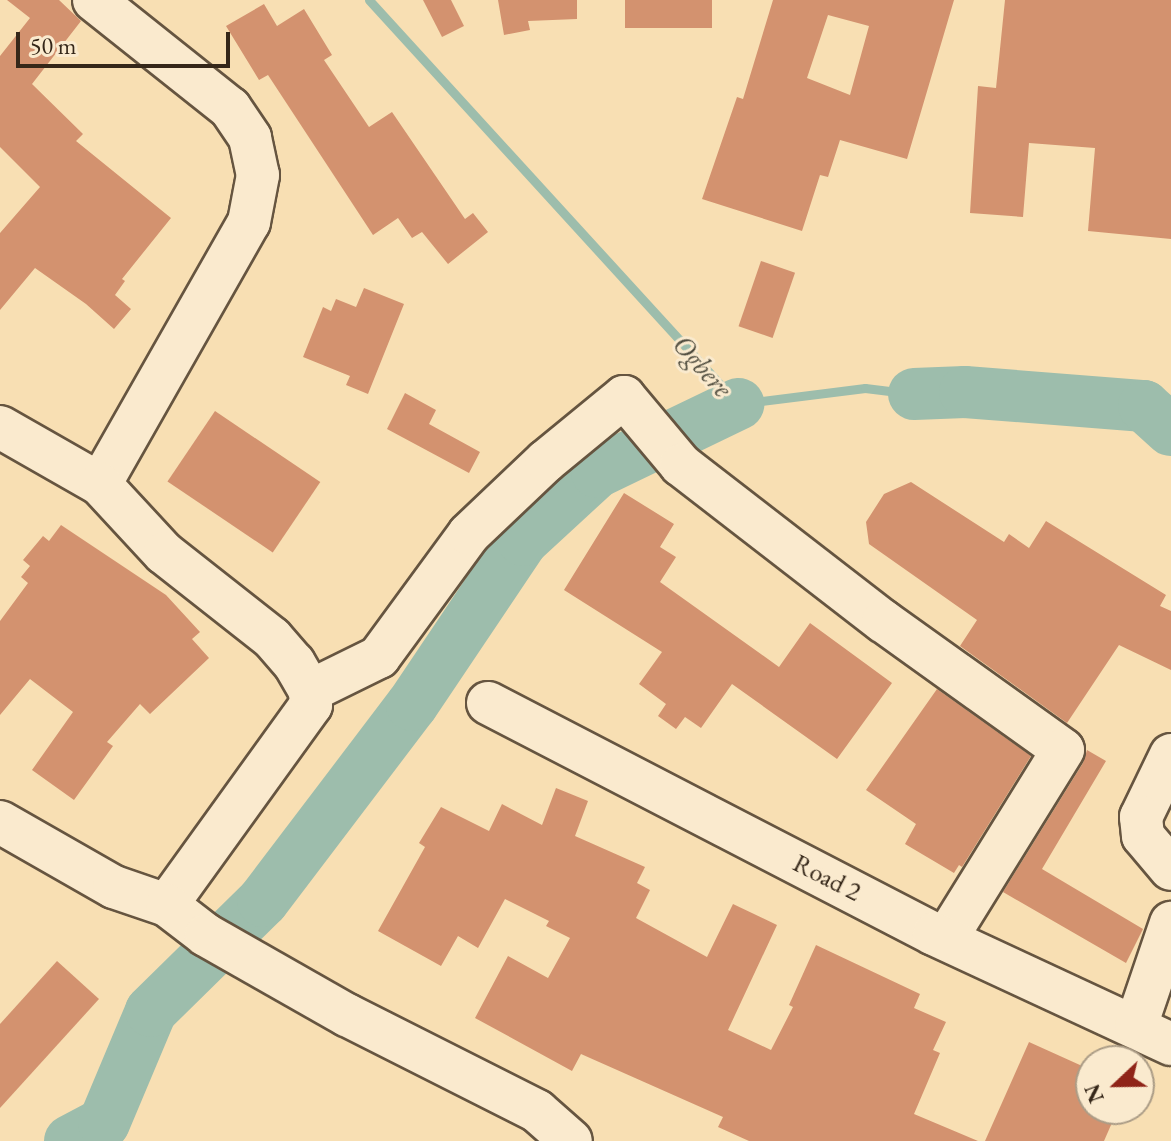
<!DOCTYPE html>
<html>
<head>
<meta charset="utf-8">
<style>
  body { margin:0 }
  #map { position:relative; width:1171px; height:1141px; overflow:hidden; background:#f8dfb3; font-family:"EB Garamond",serif }
  div>[style] { position:absolute }
  .stream>* { height:9px; margin:-4.5px; padding:0 4.5px; transform-origin:4.5px; border-radius:4.5px; background:#9dbdac }
  .river>* { height:52px; margin:-26px; padding:0 26px; transform-origin:26px; border-radius:26px; background:#9dbdac }
  .building>* { inset:0; background:#d3926f; transform-origin:0 0 }
  .roads { filter:drop-shadow(2px 0 #665540) drop-shadow(-2px 0 #665540) drop-shadow(0 2px #665540) drop-shadow(0 -2px #665540) }
  .minor>* { height:42px; margin:-21px; padding:0 21px; transform-origin:21px; border-radius:21px; background:#faeace }
  span { translate:-50% -50%; white-space:nowrap; text-align:center; line-height:1.15; -webkit-text-stroke:6px #faeace; paint-order:stroke }
  .street-label { font-size:26px; color:#352719 }
  .water-label { font-size:28px; color:#4f4c3e; font-style:italic }
  .north { position:absolute; left:1075px; top:1045px; width:80px; height:80px; box-sizing:border-box; background:#faeace; border:2px solid #ab9c86; border-radius:50%; rotate:248deg; font-size:22px; font-weight:700; line-height:32px; text-align:center; color:#352719 }
  .north::after { content:''; display:block; margin:auto; width:28px; height:36px; background:#8f2418; clip-path:polygon(50% 0,100% 100%,50% 72%,0 100%) }
  .scale { position:absolute; left:16px; top:32px; width:214px; height:36px; box-sizing:border-box; border:4px solid #352719; border-top:0; padding-left:10px; font-size:24px; line-height:28px; white-space:nowrap; color:#352719; -webkit-text-stroke:6px #faeace; paint-order:stroke }
</style>
</head>
<body>
<div id="map">
  <div class="stream">
    <div style="left:369px;top:0;width:547px;rotate:47.59deg"></div>
    <div style="left:738px;top:404px;width:128px;rotate:-7.2deg"></div>
    <div style="left:865px;top:388px;width:49px;rotate:7deg"></div>
  </div>
  <div class="river">
    <div style="left:914px;top:394px;width:51px;rotate:-2.2deg"></div>
    <div style="left:965px;top:392px;width:180px;rotate:4.5deg"></div>
    <div style="left:1144px;top:406px;width:36px;rotate:42deg"></div>
    <div style="left:70px;top:1141px;width:38px;rotate:-28deg"></div>
    <div style="left:104px;top:1123px;width:121px;rotate:-67.2deg"></div>
    <div style="left:151px;top:1011px;width:157px;rotate:-44.5deg"></div>
    <div style="left:263px;top:901px;width:246px;rotate:-52.8deg"></div>
    <div style="left:412px;top:705px;width:199px;rotate:-56.1deg"></div>
    <div style="left:523px;top:540px;width:100px;rotate:-42.6deg"></div>
    <div style="left:597px;top:472px;width:157px;rotate:-25.7deg"></div>
  </div>
  <div class="building">
    <div style="clip-path:polygon(7px 0,59px 0,81px 21px,32px 84px,83px 134px,76px 141px,171px 218px,122px 279px,125px 281px,115px 295px,131px 309px,114px 329px,86px 304px,35px 268px,0 310px,0 233px,40px 187px,0 147px,0 56px,30px 18px)"></div>
    <div style="clip-path:polygon(423px 0,451px 0,464px 26px,442px 37px)"></div>
    <div style="clip-path:polygon(498px 0,577px 0,577px 19px,528px 21px,530px 30px,504px 35px)"></div>
    <div style="left:625px;top:0;width:87px;height:28px"></div>
    <div style="clip-path:polygon(evenodd,773px 0,954px 0,907px 159px,840px 140px,828px 177px,820px 175px,802px 231px,702px 199px,737px 97px,743px 99px,773px 0,828px 15px,869px 26px,850px 95px,807px 78px,828px 15px)"></div>
    <div style="clip-path:polygon(1005px 0,1171px 0,1171px 239px,1088px 231px,1095px 148px,1029px 143px,1023px 217px,970px 213px,978px 86px,996px 88px)"></div>
    <div style="clip-path:polygon(264px 4px,277px 26px,304px 9px,332px 55px,324px 60px,369px 127px,392px 112px,465px 219px,473px 213px,488px 232px,448px 264px,422px 232px,412px 238px,398px 218px,373px 235px,268px 75px,259px 80px,226px 26px)"></div>
    <div style="left:761px;top:261px;width:36px;height:69px;rotate:19deg"></div>
    <div style="clip-path:polygon(364px 288px,404px 304px,368px 394px,346px 385px,350px 376px,303px 357px,323px 307px,331px 311px,336px 299px,356px 307px)"></div>
    <div style="clip-path:polygon(405px 393px,436px 410px,429px 424px,480px 452px,469px 473px,387px 429px)"></div>
    <div style="left:215px;top:411px;width:127px;height:85px;rotate:34deg"></div>
    <div style="clip-path:polygon(911px 482px,1004px 542px,1009px 534px,1029px 548px,1046px 521px,1166px 595px,1160px 606px,1171px 611px,1171px 670px,1119px 645px,1067px 723px,960px 646px,977px 620px,869px 544px,866px 522px,884px 494px)"></div>
    <div style="clip-path:polygon(624px 493px,674px 524px,660px 547px,676px 557px,660px 582px,779px 667px,810px 623px,892px 683px,837px 759px,732px 684px,701px 728px,685px 717px,676px 729px,658px 716px,666px 704px,639px 684px,662px 652px,564px 590px)"></div>
    <div style="clip-path:polygon(61px 525px,166px 595px,200px 632px,192px 639px,209px 658px,150px 714px,140px 704px,107px 742px,113px 746px,74px 800px,32px 770px,73px 712px,30px 679px,0 715px,0 621px,28px 583px,21px 577px,30px 566px,23px 560px,43px 536px,49px 541px)"></div>
    <div style="clip-path:polygon(937px 689px,1031px 756px,962px 867px,959px 865px,954px 873px,905px 844px,916px 824px,866px 790px)"></div>
    <div style="clip-path:polygon(1087px 750px,1106px 761px,1042px 869px,1143px 929px,1126px 963px,1003px 892px,1083px 763px)"></div>
    <div style="clip-path:polygon(556px 788px,588px 801px,575px 836px,645px 867px,637px 883px,650px 890px,636px 918px,707px 957px,733px 904px,777px 925px,728px 1030px,771px 1050px,793px 1007px,789px 1005px,816px 945px,920px 994px,914px 1008px,946px 1022px,933px 1050px,940px 1053px,914px 1114px,978px 1141px,749px 1141px,718px 1127px,723px 1117px,581px 1054px,572px 1071px,475px 1018px,508px 956px,548px 978px,570px 938px,546px 926px,549px 921px,505px 899px,478px 948px,458px 936px,441px 966px,378px 931px,425px 847px,419px 843px,441px 807px,489px 831px,502px 804px,542px 825px)"></div>
    <div style="clip-path:polygon(57px 961px,99px 999px,0 1108px,0 1024px)"></div>
    <div style="clip-path:polygon(1029px 1042px,1091px 1070px,1091px 1109px,1118px 1109px,1104px 1141px,985px 1141px)"></div>
  </div>
  <div class="roads">
    <div class="minor">
      <div style="left:94px;top:0;width:174px;rotate:38.5deg"></div>
      <div style="left:230px;top:108px;width:36px;rotate:56deg"></div>
      <div style="left:250px;top:138px;width:38px;rotate:78deg"></div>
      <div style="left:258px;top:175px;width:48px;rotate:100.8deg"></div>
      <div style="left:249px;top:222px;width:301px;rotate:119.6deg"></div>
      <div style="left:0;top:427px;width:115px;rotate:29.7deg"></div>
      <div style="left:100px;top:484px;width:94px;rotate:47.2deg"></div>
      <div style="left:164px;top:553px;width:137px;rotate:38.2deg"></div>
      <div style="left:272px;top:638px;width:33px;rotate:49deg"></div>
      <div style="left:294px;top:663px;width:32px;rotate:60deg"></div>
      <div style="left:310px;top:691px;width:14px;rotate:86deg"></div>
      <div style="left:311px;top:705px;width:246px;rotate:125.8deg"></div>
      <div style="left:310px;top:691px;width:77px;rotate:-26.2deg"></div>
      <div style="left:379px;top:657px;width:152px;rotate:-53.8deg"></div>
      <div style="left:469px;top:534px;width:106px;rotate:-43.5deg"></div>
      <div style="left:546px;top:461px;width:101px;rotate:-39.4deg"></div>
      <div style="left:624px;top:397px;width:89px;rotate:50deg"></div>
      <div style="left:681px;top:465px;width:255px;rotate:37.7deg"></div>
      <div style="left:883px;top:621px;width:221px;rotate:35.6deg"></div>
      <div style="left:1063px;top:750px;width:222px;rotate:121.8deg"></div>
      <div style="left:488px;top:703px;width:502px;rotate:27.38deg"></div>
      <div style="left:934px;top:934px;width:261px;rotate:24.9deg"></div>
      <div style="left:1171px;top:755px;width:69px;rotate:115.8deg"></div>
      <div style="left:1141px;top:817px;width:19px;rotate:84deg"></div>
      <div style="left:1143px;top:836px;width:43px;rotate:49.7deg"></div>
      <div style="left:0;top:822px;width:131px;rotate:29.7deg"></div>
      <div style="left:114px;top:887px;width:56px;rotate:18.8deg"></div>
      <div style="left:167px;top:905px;width:49px;rotate:37.6deg"></div>
      <div style="left:206px;top:935px;width:162px;rotate:29.6deg"></div>
      <div style="left:347px;top:1015px;width:213px;rotate:26.8deg"></div>
      <div style="left:537px;top:1111px;width:45px;rotate:41.4deg"></div>
      <div style="left:1136px;top:1026px;width:109px;rotate:-71.2deg"></div>
    </div>
  </div>
  <div class="street-label">
    <span style="left:827px;top:878px;rotate:27deg">Road 2</span>
  </div>
  <div class="water-label">
    <span style="left:703px;top:366px;rotate:48deg">Ogbere</span>
  </div>
  <div class="north">N</div>
  <div class="scale">50 m</div>
</div>
</body>
</html>
